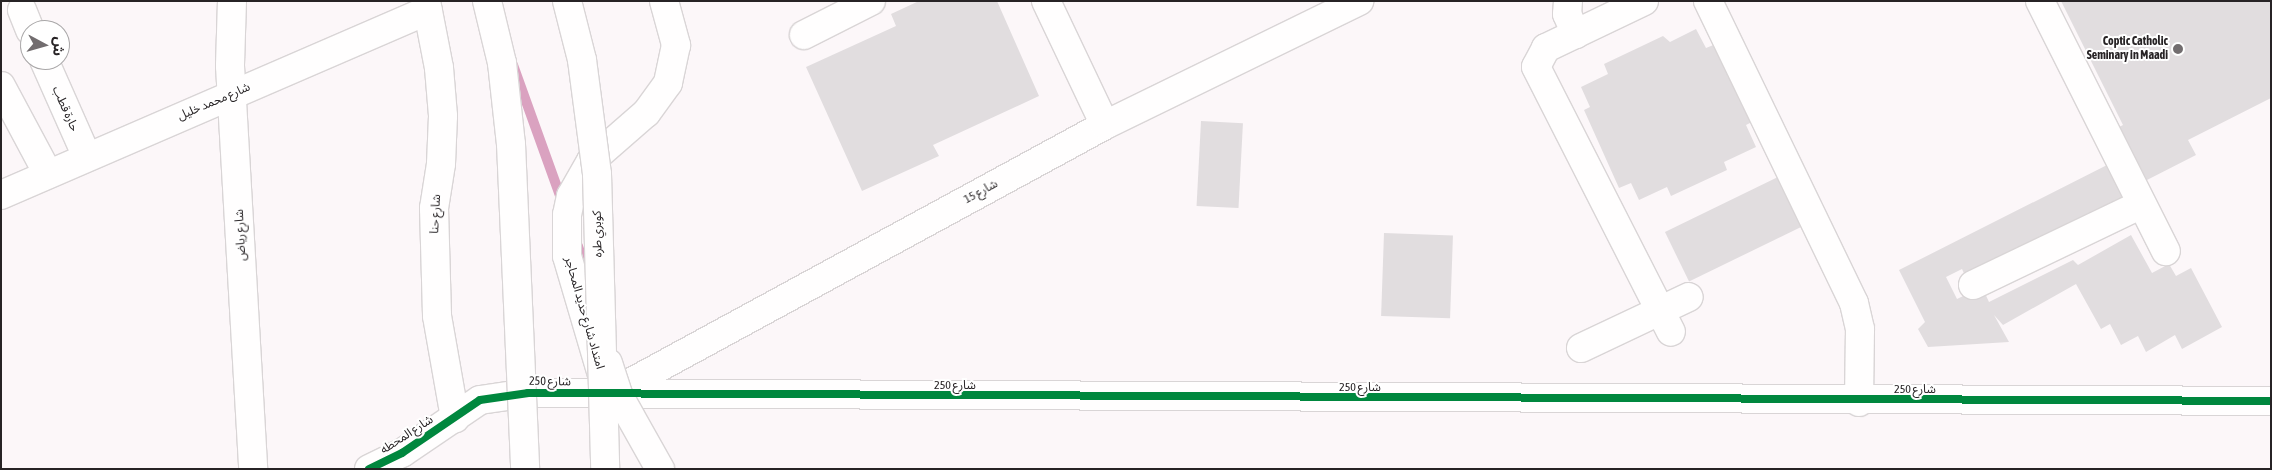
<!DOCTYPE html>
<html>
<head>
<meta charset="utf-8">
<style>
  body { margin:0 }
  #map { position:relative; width:2272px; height:470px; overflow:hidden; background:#fcf7f9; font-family:"Asap Condensed","Noto Sans Arabic",sans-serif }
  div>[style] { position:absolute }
  .stream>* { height:10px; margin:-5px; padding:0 5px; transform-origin:5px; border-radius:5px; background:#daa2c0 }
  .building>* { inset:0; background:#e1dddf; transform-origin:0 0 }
  .roads { filter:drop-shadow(1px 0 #d9d5d6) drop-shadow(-1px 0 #d9d5d6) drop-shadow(0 1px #d9d5d6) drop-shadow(0 -1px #d9d5d6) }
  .minor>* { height:28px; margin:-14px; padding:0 14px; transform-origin:14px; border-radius:14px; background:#fffefe }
  .bridges { filter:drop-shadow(1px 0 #d9d5d6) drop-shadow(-1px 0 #d9d5d6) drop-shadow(0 1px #d9d5d6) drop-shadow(0 -1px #d9d5d6) }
  .major-bridge>* { height:28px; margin:-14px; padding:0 14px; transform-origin:14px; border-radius:14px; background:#fffefe }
  .cycleway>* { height:8px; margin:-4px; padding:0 4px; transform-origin:4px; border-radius:4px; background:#00873e }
  .dots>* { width:14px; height:14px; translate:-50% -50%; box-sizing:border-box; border:2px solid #fff; border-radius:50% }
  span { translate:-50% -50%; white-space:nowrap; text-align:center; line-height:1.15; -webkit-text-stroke:4px #fff; paint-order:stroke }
  .poi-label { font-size:12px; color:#272325; font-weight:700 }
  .right { translate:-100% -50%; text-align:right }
  .street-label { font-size:12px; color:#272325 }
  .frame { position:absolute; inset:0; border:2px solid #272325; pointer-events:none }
  .north { position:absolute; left:20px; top:20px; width:50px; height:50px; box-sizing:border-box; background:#fff; border:1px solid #a9a7a8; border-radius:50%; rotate:96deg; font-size:14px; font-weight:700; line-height:20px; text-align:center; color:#272325 }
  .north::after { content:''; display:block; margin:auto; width:18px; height:22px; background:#726d6f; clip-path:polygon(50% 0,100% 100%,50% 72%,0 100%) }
</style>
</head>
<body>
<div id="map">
  <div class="stream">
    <div style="left:513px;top:65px;width:148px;rotate:70.2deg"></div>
    <div style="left:578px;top:246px;width:38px;rotate:72deg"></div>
  </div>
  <div class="building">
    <div style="clip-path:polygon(919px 1px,997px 1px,1039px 96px,933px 145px,939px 156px,862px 191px,806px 67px,896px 26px,891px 14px)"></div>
    <div style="clip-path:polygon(2061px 1px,2271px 1px,2271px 98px,2188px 140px,2196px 155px,2145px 181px,2117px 128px,2123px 125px)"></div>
    <div style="clip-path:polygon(1696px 29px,1706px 48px,1716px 44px,1752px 122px,1746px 125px,1756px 147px,1724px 162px,1727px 170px,1671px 196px,1667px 187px,1639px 200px,1631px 183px,1619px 188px,1584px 110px,1590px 107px,1581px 87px,1608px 74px,1604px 64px,1663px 36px,1670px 42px)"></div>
    <div style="left:1201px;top:121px;width:42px;height:85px;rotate:3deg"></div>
    <div style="clip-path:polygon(2113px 162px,2132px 200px,1968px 282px,1962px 269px,1946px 277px,1957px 299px,1982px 287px,1989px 302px,2073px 260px,2078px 265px,2131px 235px,2152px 273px,2169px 264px,2176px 276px,2191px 268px,2222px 327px,2182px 349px,2175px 335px,2146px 352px,2138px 336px,2121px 345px,2110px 324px,2101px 329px,2076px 284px,2003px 325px,1994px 315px,2009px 342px,1928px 347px,1918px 329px,1925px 322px,1899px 270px)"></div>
    <div style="left:1780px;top:176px;width:55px;height:128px;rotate:64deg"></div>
    <div style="left:1384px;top:233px;width:69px;height:83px;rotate:2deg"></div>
  </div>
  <div class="roads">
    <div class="minor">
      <div style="left:232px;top:1px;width:65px;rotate:91.8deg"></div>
      <div style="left:230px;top:66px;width:404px;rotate:86.7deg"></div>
      <div style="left:426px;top:1px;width:68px;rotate:79deg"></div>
      <div style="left:439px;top:68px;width:48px;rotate:85.2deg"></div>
      <div style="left:443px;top:116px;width:48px;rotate:92.4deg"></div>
      <div style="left:441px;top:164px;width:45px;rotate:99deg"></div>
      <div style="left:434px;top:208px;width:108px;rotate:88.4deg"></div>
      <div style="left:437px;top:316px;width:104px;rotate:80deg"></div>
      <div style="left:664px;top:1px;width:46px;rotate:74.7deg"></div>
      <div style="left:676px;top:45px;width:39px;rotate:102deg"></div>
      <div style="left:668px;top:83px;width:37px;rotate:126deg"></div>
      <div style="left:646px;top:113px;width:73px;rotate:138.9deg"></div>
      <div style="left:591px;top:161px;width:40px;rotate:119.7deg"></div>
      <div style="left:571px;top:196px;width:19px;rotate:102deg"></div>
      <div style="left:567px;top:215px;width:41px;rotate:90deg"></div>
      <div style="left:567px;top:256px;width:145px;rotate:73.6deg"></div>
      <div style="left:608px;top:395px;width:566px;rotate:-28.51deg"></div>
      <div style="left:1105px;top:125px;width:283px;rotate:-26deg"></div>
      <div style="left:1046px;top:1px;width:137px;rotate:64.6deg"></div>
      <div style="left:1568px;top:1px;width:13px;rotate:94deg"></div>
      <div style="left:1567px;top:14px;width:22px;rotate:66deg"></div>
      <div style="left:1644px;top:1px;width:109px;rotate:154.4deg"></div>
      <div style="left:1546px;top:48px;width:21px;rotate:118deg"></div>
      <div style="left:1536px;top:67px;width:297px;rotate:63deg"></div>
      <div style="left:1708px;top:1px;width:335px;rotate:64.2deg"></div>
      <div style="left:1854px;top:303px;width:27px;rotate:77deg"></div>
      <div style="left:1860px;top:329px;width:73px;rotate:90.8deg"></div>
      <div style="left:2040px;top:1px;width:280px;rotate:63.3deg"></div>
      <div style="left:22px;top:10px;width:22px;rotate:68deg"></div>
      <div style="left:804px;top:35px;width:75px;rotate:-26.9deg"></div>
      <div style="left:44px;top:60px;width:106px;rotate:66.1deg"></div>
      <div style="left:1px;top:86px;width:100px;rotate:61.9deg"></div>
      <div style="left:1px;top:195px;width:465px;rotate:-23.4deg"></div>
      <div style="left:1973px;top:285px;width:187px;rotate:-25.6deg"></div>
      <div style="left:1581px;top:348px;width:119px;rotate:-25.3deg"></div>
      <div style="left:369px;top:469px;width:37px;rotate:-26deg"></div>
      <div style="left:402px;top:453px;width:94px;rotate:-34.2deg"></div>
      <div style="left:480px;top:400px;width:49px;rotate:-8.3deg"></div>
      <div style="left:528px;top:393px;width:1743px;rotate:0.26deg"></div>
    </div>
  </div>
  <div class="bridges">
    <div class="major-bridge">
      <div style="left:487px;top:1px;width:64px;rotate:76.4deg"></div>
      <div style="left:502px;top:63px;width:81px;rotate:83.7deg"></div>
      <div style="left:511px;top:144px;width:325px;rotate:87.5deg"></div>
      <div style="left:567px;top:1px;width:61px;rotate:75.7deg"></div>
      <div style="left:582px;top:60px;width:115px;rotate:82.5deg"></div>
      <div style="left:597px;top:174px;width:295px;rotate:88.4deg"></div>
      <div style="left:608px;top:363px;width:35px;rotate:72deg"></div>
      <div style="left:619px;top:396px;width:84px;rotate:60.7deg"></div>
    </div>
  </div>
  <div class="cycleway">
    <div style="left:369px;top:469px;width:37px;rotate:-26deg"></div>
    <div style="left:402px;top:453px;width:94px;rotate:-34.2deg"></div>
    <div style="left:480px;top:400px;width:49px;rotate:-8.3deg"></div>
    <div style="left:528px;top:393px;width:1743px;rotate:0.26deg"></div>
  </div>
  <div class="dots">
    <div style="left:2178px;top:49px;background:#726d6f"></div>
  </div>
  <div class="poi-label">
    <span class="right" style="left:2168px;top:49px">Coptic Catholic<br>Seminary in Maadi</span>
  </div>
  <div class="street-label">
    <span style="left:214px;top:102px;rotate:-23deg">شارع محمد خليل</span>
    <span style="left:65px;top:109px;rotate:66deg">حارة قطب</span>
    <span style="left:981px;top:192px;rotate:-29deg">شارع 15</span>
    <span style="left:436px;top:214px;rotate:-87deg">شارع حنا</span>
    <span style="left:598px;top:234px;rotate:-91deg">كوبري طره</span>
    <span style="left:241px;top:235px;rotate:-93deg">شارع رياض</span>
    <span style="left:584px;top:313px;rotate:74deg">امتداد شارع حديد المحاجر</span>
    <span style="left:550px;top:382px;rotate:1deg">شارع 250</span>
    <span style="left:955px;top:386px">شارع 250</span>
    <span style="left:1360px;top:388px">شارع 250</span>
    <span style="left:1915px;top:390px">شارع 250</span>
    <span style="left:407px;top:435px;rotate:-33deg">شارع المحطه</span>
  </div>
  <div class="frame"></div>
  <div class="north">ش</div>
</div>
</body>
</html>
